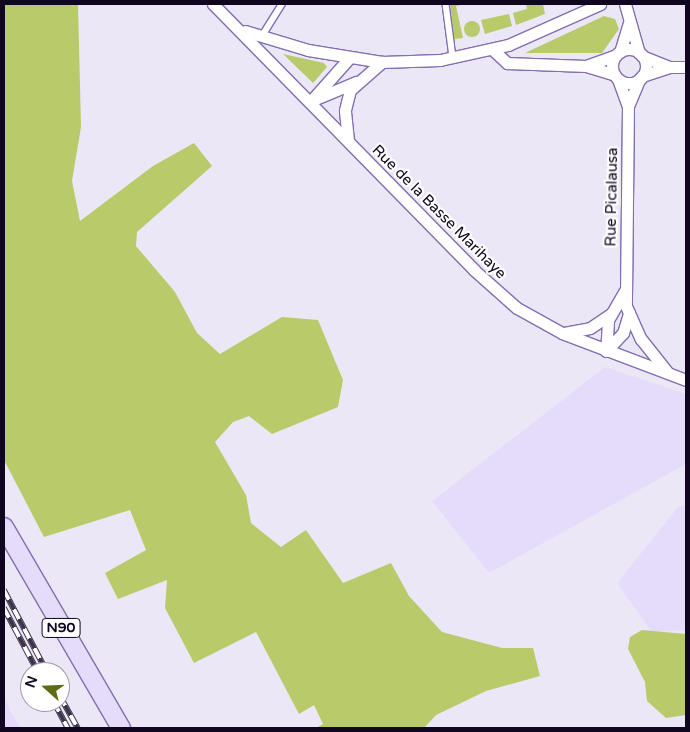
<!DOCTYPE html>
<html>
<head>
<meta charset="utf-8">
<style>
  body { margin:0 }
  #map { position:relative; width:690px; height:732px; overflow:hidden; background:#ebe7f6; font-family:"Varela Round",sans-serif }
  div>[style] { position:absolute }
  .built>* { inset:0; background:#e5dcfc }
  .green>* { inset:0; background:#b8ca6a }
  .round { border-radius:50% }
  .roads { filter:drop-shadow(1px 0 #846eb1) drop-shadow(-1px 0 #846eb1) drop-shadow(0 1px #846eb1) drop-shadow(0 -1px #846eb1) }
  .service>* { height:5.5px; margin:-2.75px; padding:0 2.75px; transform-origin:2.75px; border-radius:2.75px; background:#fff }
  .minor>* { height:11px; margin:-5.5px; padding:0 5.5px; transform-origin:5.5px; border-radius:5.5px; background:#fff }
  .minor>.ring { margin:-5.5px; padding:0; box-sizing:content-box; background:none; border:11px solid #fff; border-radius:50% }
  .primary>* { height:18px; margin:-9px; padding:0 9px; transform-origin:9px; border-radius:9px; background:#e5dcfa }
  .rail>* { height:5.5px; margin-top:-2.75px; transform-origin:0; background:repeating-linear-gradient(90deg,#fff 0 11px,#3d344b 0 22px); box-sizing:border-box; border-block:1px solid #3d344b }
  span { translate:-50% -50%; white-space:nowrap; text-align:center; line-height:1.15; -webkit-text-stroke:4.5px #fff; paint-order:stroke }
  .shield-label span { padding:1px 4px; background:#fff; border:1px solid; border-radius:4px; -webkit-text-stroke-width:0 }
  .shield-label { font-size:14px; color:#10061f; font-weight:700 }
  .street-label { font-size:15px; color:#10061f }
  .frame { position:absolute; inset:0; border:5px solid #10061f; pointer-events:none }
  .north { position:absolute; left:20px; top:662px; width:50px; height:50px; box-sizing:border-box; background:#fff; border:1px solid #9f9ba5; border-radius:50%; rotate:290deg; font-size:14px; font-weight:700; line-height:20px; text-align:center; color:#10061f }
  .north::after { content:''; display:block; margin:auto; width:18px; height:22px; background:#5f6c15; clip-path:polygon(50% 0,100% 100%,50% 72%,0 100%) }
</style>
</head>
<body>
<div id="map">
  <div class="built">
    <div style="clip-path:polygon(605px 367px,686px 394px,686px 464px,489px 573px,432px 501px)"></div>
    <div style="clip-path:polygon(686px 505px,686px 630px,652px 632px,617px 583px,678px 507px)"></div>
    <div style="clip-path:polygon(4px 696px,11px 712px,21px 728px,4px 728px)"></div>
  </div>
  <div class="green">
    <div style="clip-path:polygon(4px 4px,78px 4px,81px 127px,72px 181px,80px 221px,153px 166px,194px 143px,212px 166px,137px 232px,136px 246px,175px 292px,197px 333px,220px 354px,282px 317px,318px 320px,343px 380px,338px 407px,272px 434px,249px 416px,233px 422px,215px 442px,246px 495px,251px 523px,281px 547px,306px 530px,343px 583px,391px 563px,409px 596px,442px 632px,502px 648px,533px 648px,540px 676px,486px 691px,436px 715px,424px 728px,316px 728px,323px 724px,314px 705px,299px 714px,256px 632px,194px 663px,165px 608px,167px 580px,118px 599px,105px 573px,146px 550px,130px 510px,44px 537px,4px 460px)"></div>
    <div style="clip-path:polygon(450px 4px,466px 4px,456px 6px,463px 38px,454px 39px)"></div>
    <div style="clip-path:polygon(526px 4px,543px 4px,545px 14px,516px 25px,513px 13px,527px 9px)"></div>
    <div style="clip-path:polygon(509px 14px,512px 26px,485px 34px,481px 20px)"></div>
    <div style="clip-path:polygon(604px 16px,615px 19px,619px 29px,602px 53px,525px 53px)"></div>
    <div class="round" style="left:464px;top:21px;width:16px;height:16px"></div>
    <div style="clip-path:polygon(283px 54px,324px 63px,327px 67px,313px 83px)"></div>
    <div style="clip-path:polygon(642px 630px,686px 634px,686px 715px,666px 718px,647px 701px,645px 682px,628px 649px,630px 637px)"></div>
  </div>
  <div class="roads">
    <div class="service">
      <div style="left:446px;top:4px;width:53px;rotate:82.5deg"></div>
      <div style="left:262px;top:36px;width:38px;rotate:-58deg"></div>
    </div>
    <div class="minor">
      <div style="left:213px;top:4px;width:373px;rotate:45.5deg"></div>
      <div style="left:474px;top:270px;width:57px;rotate:41.5deg"></div>
      <div style="left:517px;top:308px;width:51px;rotate:29.1deg"></div>
      <div style="left:562px;top:333px;width:133px;rotate:20.8deg"></div>
      <div style="left:625px;top:4px;width:51px;rotate:74.1deg"></div>
      <div style="left:245px;top:31px;width:66px;rotate:16.8deg"></div>
      <div style="left:308px;top:50px;width:75px;rotate:9.2deg"></div>
      <div style="left:382px;top:62px;width:58px;rotate:-2deg"></div>
      <div style="left:440px;top:60px;width:70px;rotate:-12.4deg"></div>
      <div style="left:508px;top:45px;width:101px;rotate:-24deg"></div>
      <div style="left:492px;top:49px;width:21px;rotate:43deg"></div>
      <div style="left:507px;top:63px;width:79px;rotate:2.2deg"></div>
      <div style="left:586px;top:66px;width:30px;rotate:17deg"></div>
      <div class="ring" style="left:612px;top:49px;width:23px;height:23px"></div>
      <div style="left:620px;top:52px;width:30px;rotate:-73deg"></div>
      <div style="left:642px;top:56px;width:29px;rotate:22deg"></div>
      <div style="left:669px;top:67px;width:17px"></div>
      <div style="left:586px;top:66px;width:32px;rotate:-20deg"></div>
      <div style="left:642px;top:76px;width:28px;rotate:-18deg"></div>
      <div style="left:618px;top:79px;width:29px;rotate:70deg"></div>
      <div style="left:628px;top:106px;width:200px;rotate:90.6deg"></div>
      <div style="left:626px;top:306px;width:36px;rotate:66deg"></div>
      <div style="left:641px;top:339px;width:43px;rotate:51.5deg"></div>
      <div style="left:313px;top:100px;width:47px;rotate:-22.7deg"></div>
      <div style="left:311px;top:101px;width:59px;rotate:-48.4deg"></div>
      <div style="left:628px;top:106px;width:30px;rotate:-67deg"></div>
      <div style="left:348px;top:140px;width:30px;rotate:-96deg"></div>
      <div style="left:345px;top:110px;width:21px;rotate:-76deg"></div>
      <div style="left:350px;top:90px;width:43px;rotate:-41.2deg"></div>
      <div style="left:564px;top:333px;width:26px;rotate:-11deg"></div>
      <div style="left:590px;top:328px;width:25px;rotate:-34deg"></div>
      <div style="left:606px;top:351px;width:31px;rotate:-86deg"></div>
      <div style="left:608px;top:320px;width:34px;rotate:-60deg"></div>
      <div style="left:606px;top:351px;width:25px;rotate:-47deg"></div>
      <div style="left:623px;top:333px;width:21px;rotate:-73deg"></div>
    </div>
    <div class="primary">
      <div style="left:4px;top:527px;width:233px;rotate:59.8deg"></div>
    </div>
  </div>
  <div class="rail">
    <div style="left:4px;top:590px;width:93px;rotate:62.3deg"></div>
    <div style="left:4px;top:608px;width:72px;rotate:62deg"></div>
    <div style="left:60px;top:696px;width:37px;rotate:61deg"></div>
    <div style="left:54px;top:702px;width:30px;rotate:62deg"></div>
  </div>
  <div class="shield-label">
    <span style="left:61px;top:628px">N90</span>
  </div>
  <div class="street-label">
    <span style="left:612px;top:197px;rotate:-89deg">Rue Picalausa</span>
    <span style="left:439px;top:212px;rotate:45deg">Rue de la Basse Marihaye</span>
  </div>
  <div class="frame"></div>
  <div class="north">N</div>
</div>
</body>
</html>
